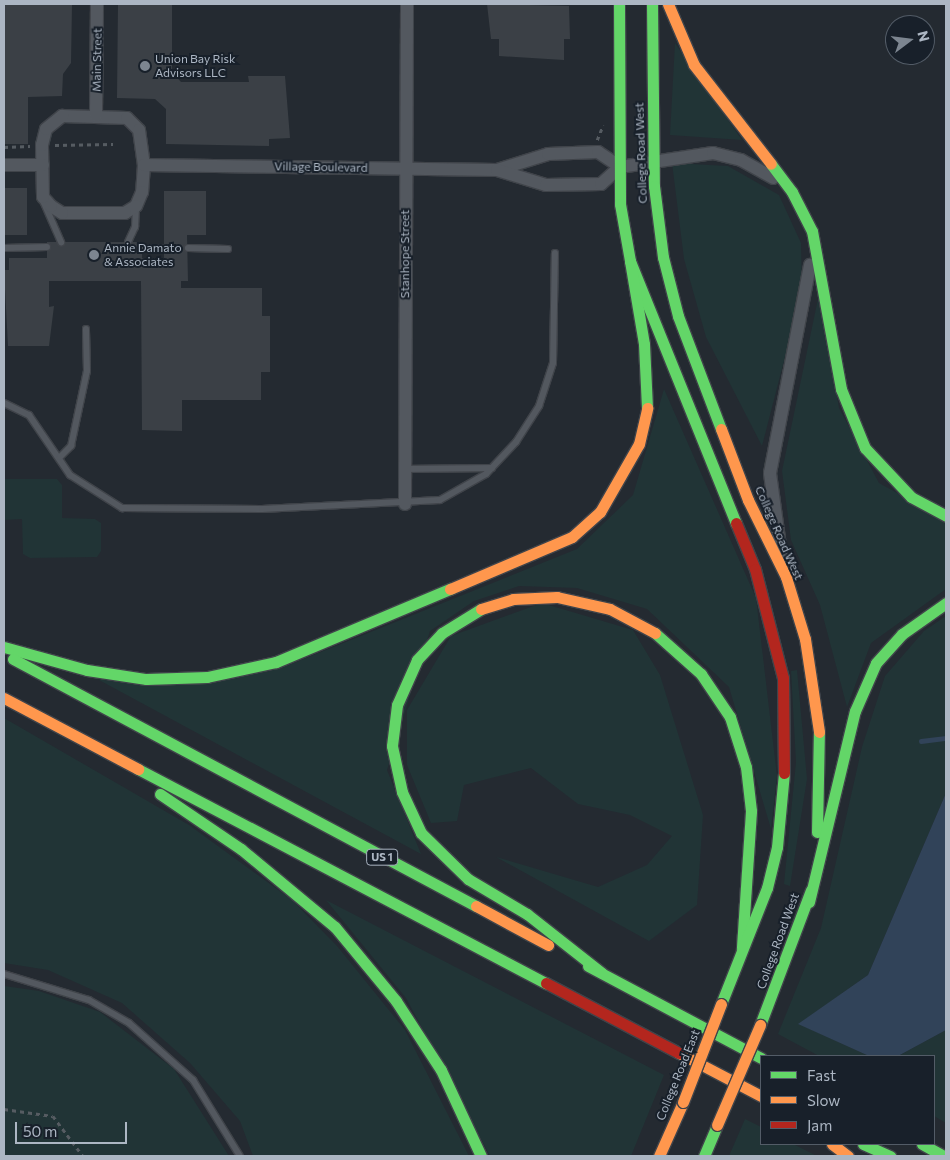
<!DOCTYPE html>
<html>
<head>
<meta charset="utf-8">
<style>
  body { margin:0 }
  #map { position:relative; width:950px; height:1160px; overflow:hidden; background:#242a31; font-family:Commissioner,sans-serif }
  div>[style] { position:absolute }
  .green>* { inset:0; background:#213436 }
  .water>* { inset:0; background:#314359 }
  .stream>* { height:4.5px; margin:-2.25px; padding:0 2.25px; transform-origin:2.25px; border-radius:2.25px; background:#314359 }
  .building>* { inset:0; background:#3b4046; transform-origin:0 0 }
  .path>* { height:2.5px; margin-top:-1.25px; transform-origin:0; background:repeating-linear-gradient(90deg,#565c62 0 4px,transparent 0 8px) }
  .roads { filter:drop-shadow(1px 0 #40444a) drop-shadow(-1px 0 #40444a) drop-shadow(0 1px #40444a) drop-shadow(0 -1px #40444a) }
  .lane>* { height:6px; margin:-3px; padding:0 3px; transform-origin:3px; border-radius:3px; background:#53585f }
  .street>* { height:12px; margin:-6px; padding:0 6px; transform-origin:6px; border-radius:6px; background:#53585f }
  .fast>* { height:11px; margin:-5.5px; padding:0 5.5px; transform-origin:5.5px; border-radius:5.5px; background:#63d668 }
  .slow>* { height:11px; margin:-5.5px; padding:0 5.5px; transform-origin:5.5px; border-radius:5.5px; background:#ff974d }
  .jam>* { height:11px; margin:-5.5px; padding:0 5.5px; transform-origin:5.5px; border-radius:5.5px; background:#b3261e }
  .bridges { filter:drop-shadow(1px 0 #40444a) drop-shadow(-1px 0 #40444a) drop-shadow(0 1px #40444a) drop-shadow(0 -1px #40444a) }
  .slow-bridge>* { height:11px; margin:-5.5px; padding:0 5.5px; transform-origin:5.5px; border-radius:5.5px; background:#ff974d }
  .dots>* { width:14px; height:14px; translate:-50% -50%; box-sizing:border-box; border:2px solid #18202a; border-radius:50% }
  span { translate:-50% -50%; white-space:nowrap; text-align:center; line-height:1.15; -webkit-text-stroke:4px #18202a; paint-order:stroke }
  .shield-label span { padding:1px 4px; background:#18202a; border:1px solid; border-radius:4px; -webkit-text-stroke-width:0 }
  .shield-label { font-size:11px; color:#acb6c3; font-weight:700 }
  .poi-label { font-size:12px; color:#acb6c3 }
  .left { translate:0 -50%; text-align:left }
  .street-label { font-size:12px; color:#acb6c3 }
  .frame { position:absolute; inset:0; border:5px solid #acb6c3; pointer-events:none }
  .legend { position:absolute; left:760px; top:1055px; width:175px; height:90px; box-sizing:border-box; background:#18202a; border:1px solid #535c67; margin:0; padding:6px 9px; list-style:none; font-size:15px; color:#acb6c3 }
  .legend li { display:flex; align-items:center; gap:10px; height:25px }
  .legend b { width:25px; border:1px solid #535c67 }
  .north { position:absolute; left:885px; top:15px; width:50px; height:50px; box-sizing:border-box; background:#18202a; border:1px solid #535c67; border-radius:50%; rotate:75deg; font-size:14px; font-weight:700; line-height:20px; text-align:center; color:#acb6c3 }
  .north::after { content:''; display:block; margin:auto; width:18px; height:22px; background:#7c8590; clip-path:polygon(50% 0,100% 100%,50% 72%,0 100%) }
  .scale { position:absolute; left:15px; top:1122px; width:112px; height:22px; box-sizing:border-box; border:2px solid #acb6c3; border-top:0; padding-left:6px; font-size:15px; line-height:18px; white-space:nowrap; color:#acb6c3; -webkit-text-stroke:4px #18202a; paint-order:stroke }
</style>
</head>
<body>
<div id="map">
  <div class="green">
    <div style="clip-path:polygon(675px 43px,742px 140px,670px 135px)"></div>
    <div style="clip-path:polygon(672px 163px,728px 166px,779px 195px,801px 243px,802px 291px,762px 446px,706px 337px,684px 259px)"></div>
    <div style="clip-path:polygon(819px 294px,839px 408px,879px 483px,946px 520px,946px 589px,871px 643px,847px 707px,820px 605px,791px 540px,782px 471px)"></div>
    <div style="clip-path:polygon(664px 389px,756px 598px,777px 776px,771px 829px,729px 687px,647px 609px,577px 588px,519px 586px,474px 601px,430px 631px,387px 770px,421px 854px,99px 680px,281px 668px,577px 549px,633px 495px)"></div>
    <div style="clip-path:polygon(4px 479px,57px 479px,62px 485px,62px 518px,95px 519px,101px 523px,101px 551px,97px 557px,30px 558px,23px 554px,22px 519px,4px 520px)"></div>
    <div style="clip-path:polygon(542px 603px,633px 630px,660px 675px,703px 815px,697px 905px,649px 941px,496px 857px,598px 887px,647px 865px,672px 836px,630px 815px,578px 804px,531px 768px,464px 785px,457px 821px,431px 823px,407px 765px,407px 710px,451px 636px)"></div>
    <div style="clip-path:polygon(946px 616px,946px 793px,868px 975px,799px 1024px,869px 1056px,819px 1056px,778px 1034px,821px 928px,862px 747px,885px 676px,924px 631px)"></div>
    <div style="clip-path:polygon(797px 670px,807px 779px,790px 886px,784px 884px,796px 762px,791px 671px)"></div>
    <div style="clip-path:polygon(4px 718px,189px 825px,292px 900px,337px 946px,405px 1030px,469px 1156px,253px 1156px,240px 1121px,190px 1063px,122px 1003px,48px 970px,4px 963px)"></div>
    <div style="clip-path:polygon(326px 900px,664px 1075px,631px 1156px,490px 1156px,406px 998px)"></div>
    <div style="clip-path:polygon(4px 986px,39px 991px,100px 1012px,174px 1069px,229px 1156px,4px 1156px)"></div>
    <div style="clip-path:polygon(946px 1030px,946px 1123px,934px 1116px,934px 1056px,898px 1056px)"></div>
    <div style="clip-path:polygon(745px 1119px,761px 1127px,761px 1144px,793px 1144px,817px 1156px,729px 1156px)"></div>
  </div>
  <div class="water">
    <div style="clip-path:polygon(946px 793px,946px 1030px,898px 1056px,869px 1056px,798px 1024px,868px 975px)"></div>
  </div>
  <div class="stream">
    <div style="left:921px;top:741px;width:25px;rotate:-7deg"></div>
  </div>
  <div class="building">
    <div style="clip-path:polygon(4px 4px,72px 4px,71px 63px,63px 74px,62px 96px,28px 97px,28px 144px,4px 144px)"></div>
    <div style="clip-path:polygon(118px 4px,172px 4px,172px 72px,181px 82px,249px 82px,248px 76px,285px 76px,290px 138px,269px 139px,269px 146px,166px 144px,166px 109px,155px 99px,117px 98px)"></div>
    <div style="clip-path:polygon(487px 4px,569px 6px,570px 39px,564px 39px,564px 60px,499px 56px,499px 39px,491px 39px)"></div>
    <div style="left:4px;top:188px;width:23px;height:47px"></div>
    <div style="clip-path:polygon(164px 191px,206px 191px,206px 235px,187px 235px,188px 281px,181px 281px,181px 288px,262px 288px,262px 316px,270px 316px,270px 372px,261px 372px,261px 400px,182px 400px,182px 431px,142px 430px,141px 281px,49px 281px,49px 307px,54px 306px,49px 346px,8px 346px,4px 270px,9px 270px,9px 258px,47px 258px,47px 242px,142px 242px,142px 258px,164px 258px)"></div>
  </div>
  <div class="path">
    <div style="left:597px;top:140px;width:16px;rotate:-68deg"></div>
    <div style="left:55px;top:145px;width:58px;rotate:-1deg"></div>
    <div style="left:4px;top:147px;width:26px;rotate:-2deg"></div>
    <div style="left:4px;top:1109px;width:49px;rotate:8.1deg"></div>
    <div style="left:53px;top:1116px;width:50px;rotate:53.1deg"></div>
  </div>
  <div class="roads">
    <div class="lane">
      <div style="left:44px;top:203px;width:43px;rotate:66.4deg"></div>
      <div style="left:128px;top:242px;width:17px;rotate:-65deg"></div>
      <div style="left:135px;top:227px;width:20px;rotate:-87deg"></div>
      <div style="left:4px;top:248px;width:43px;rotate:-1.3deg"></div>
      <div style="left:142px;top:248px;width:22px"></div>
      <div style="left:188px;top:248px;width:40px;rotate:1.4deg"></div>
      <div style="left:4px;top:403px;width:28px;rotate:26deg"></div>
      <div style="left:29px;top:415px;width:73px;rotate:55.7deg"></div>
      <div style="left:70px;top:475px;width:62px;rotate:32.4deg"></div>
      <div style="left:122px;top:508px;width:140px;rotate:0.4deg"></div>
      <div style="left:262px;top:509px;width:178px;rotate:-2.9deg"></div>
      <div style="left:440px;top:500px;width:53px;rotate:-29.5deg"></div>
      <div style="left:486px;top:474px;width:44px;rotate:-46.8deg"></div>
      <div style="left:516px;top:442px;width:43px;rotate:-57.4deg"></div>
      <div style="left:539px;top:406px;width:45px;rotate:-72deg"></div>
      <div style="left:553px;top:363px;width:110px;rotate:-89deg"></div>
      <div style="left:60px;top:457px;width:16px;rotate:-45deg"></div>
      <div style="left:71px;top:446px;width:77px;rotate:-78deg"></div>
      <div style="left:87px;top:371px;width:42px;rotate:-91.4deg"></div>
      <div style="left:405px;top:469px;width:87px;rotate:-0.7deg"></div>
      <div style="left:4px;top:974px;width:89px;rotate:17deg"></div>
      <div style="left:89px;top:1000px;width:46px;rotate:29.9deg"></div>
      <div style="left:129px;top:1023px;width:86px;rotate:41.7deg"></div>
      <div style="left:193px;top:1080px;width:89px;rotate:58.3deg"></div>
    </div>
    <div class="street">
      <div style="left:62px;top:116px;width:65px;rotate:1.8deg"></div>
      <div style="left:127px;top:118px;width:17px;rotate:45deg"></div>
      <div style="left:139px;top:130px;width:35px;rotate:82deg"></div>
      <div style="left:144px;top:165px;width:27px;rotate:94deg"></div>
      <div style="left:142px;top:192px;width:15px;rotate:113deg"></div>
      <div style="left:136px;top:206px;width:13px;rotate:148deg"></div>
      <div style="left:125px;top:213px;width:63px;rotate:180deg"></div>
      <div style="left:62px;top:213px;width:13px;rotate:-148deg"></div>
      <div style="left:51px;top:206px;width:12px;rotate:-132deg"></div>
      <div style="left:43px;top:197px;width:52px;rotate:-91.1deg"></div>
      <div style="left:42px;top:145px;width:16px;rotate:-76deg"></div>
      <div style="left:46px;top:129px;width:21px;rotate:-39deg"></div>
      <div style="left:96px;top:116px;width:112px;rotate:-89.5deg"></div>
      <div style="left:4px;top:165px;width:39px"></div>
      <div style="left:144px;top:165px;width:353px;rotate:0.8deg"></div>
      <div style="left:497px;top:170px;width:53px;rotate:-17.4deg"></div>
      <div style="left:548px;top:154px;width:50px;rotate:-2.3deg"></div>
      <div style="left:598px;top:152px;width:27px;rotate:34deg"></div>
      <div style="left:497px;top:170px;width:51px;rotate:17deg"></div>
      <div style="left:546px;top:185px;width:55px;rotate:-1deg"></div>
      <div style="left:601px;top:184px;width:25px;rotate:-42deg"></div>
      <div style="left:620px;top:167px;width:94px;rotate:-8.6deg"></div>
      <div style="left:713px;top:153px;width:29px;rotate:14deg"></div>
      <div style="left:741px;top:160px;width:37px;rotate:29deg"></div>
      <div style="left:405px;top:504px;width:500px;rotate:-89.77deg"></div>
      <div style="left:782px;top:560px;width:88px;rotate:-97.9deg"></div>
      <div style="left:770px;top:473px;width:212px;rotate:-79.1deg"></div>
    </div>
    <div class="fast">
      <div style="left:619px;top:4px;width:200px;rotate:89.7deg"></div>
      <div style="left:620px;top:204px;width:58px;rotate:80deg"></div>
      <div style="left:630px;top:261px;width:283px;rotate:68deg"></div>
      <div style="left:652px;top:4px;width:182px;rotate:89.4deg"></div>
      <div style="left:654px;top:186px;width:72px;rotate:82.8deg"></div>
      <div style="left:663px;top:257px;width:61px;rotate:75.7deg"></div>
      <div style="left:678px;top:316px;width:121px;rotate:69.2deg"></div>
      <div style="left:771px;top:164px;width:35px;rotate:53deg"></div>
      <div style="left:792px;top:192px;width:44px;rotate:62.9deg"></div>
      <div style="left:812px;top:231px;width:161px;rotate:79.6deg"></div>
      <div style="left:841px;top:389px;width:64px;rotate:67.9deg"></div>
      <div style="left:865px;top:448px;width:67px;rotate:46.8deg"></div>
      <div style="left:911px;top:497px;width:40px;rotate:28deg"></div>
      <div style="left:630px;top:261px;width:84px;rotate:80.4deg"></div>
      <div style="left:644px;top:344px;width:64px;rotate:87.3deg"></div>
      <div style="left:481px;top:609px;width:46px;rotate:148.4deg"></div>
      <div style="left:442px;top:633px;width:37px;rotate:133deg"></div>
      <div style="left:417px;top:660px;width:49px;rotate:114deg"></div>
      <div style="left:397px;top:705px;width:41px;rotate:97deg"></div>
      <div style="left:392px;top:746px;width:47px;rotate:77.7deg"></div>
      <div style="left:402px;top:792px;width:45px;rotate:65.1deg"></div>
      <div style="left:421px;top:833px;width:66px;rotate:44.4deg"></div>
      <div style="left:468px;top:879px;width:69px;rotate:30.7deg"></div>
      <div style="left:527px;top:914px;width:95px;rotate:38.2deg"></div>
      <div style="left:655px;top:633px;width:62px;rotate:41.7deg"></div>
      <div style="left:701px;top:674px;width:52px;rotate:56deg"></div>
      <div style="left:730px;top:717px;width:52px;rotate:72.3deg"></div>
      <div style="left:746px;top:767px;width:44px;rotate:83.5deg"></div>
      <div style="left:751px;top:811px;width:137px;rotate:93.8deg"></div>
      <div style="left:4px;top:647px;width:86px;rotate:15.5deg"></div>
      <div style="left:87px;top:670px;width:60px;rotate:8.7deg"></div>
      <div style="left:146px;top:679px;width:61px;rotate:-1.9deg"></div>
      <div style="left:207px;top:677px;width:71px;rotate:-12.3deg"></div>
      <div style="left:276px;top:662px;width:189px;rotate:-22.8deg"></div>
      <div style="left:13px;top:659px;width:525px;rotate:28.08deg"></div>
      <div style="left:138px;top:769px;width:461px;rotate:27.7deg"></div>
      <div style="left:160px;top:794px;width:98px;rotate:34.2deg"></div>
      <div style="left:241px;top:849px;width:122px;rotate:39.7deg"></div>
      <div style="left:335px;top:927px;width:96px;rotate:50.5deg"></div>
      <div style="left:396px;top:1001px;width:82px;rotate:56.9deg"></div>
      <div style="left:441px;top:1070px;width:95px;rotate:65.1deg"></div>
      <div style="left:817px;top:832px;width:100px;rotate:-88.9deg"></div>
      <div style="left:809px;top:902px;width:196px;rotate:-76.5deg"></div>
      <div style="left:855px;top:711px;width:52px;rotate:-66.4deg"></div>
      <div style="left:876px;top:663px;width:39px;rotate:-48deg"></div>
      <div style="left:902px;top:634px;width:54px;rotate:-35.2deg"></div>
      <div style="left:588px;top:966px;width:196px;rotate:28deg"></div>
      <div style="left:721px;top:1004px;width:125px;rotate:-68.4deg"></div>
      <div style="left:767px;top:888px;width:42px;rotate:-76.3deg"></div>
      <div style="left:777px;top:847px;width:74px;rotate:-84.6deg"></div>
      <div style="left:760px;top:1025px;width:144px;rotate:-69.3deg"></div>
      <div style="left:863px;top:1144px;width:30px;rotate:24deg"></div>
      <div style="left:922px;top:1144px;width:25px;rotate:29deg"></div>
      <div style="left:704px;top:1156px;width:34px;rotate:-67deg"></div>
    </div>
    <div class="slow">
      <div style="left:668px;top:4px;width:66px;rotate:66.9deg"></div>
      <div style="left:694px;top:65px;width:125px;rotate:52.1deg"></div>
      <div style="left:721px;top:429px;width:76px;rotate:69.2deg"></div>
      <div style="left:748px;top:500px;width:86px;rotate:63.7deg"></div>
      <div style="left:786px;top:577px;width:65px;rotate:73deg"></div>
      <div style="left:805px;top:639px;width:94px;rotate:81.4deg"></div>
      <div style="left:450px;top:589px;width:133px;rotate:-23.1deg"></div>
      <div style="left:572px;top:537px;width:38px;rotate:-42deg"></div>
      <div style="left:600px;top:512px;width:78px;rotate:-60.2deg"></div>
      <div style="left:639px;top:444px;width:37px;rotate:-77deg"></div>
      <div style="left:481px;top:609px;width:34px;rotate:-17deg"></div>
      <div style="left:513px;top:599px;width:44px;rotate:-2.6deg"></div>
      <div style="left:557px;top:597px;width:54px;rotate:12.8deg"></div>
      <div style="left:610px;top:609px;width:51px;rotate:28.1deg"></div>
      <div style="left:4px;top:698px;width:152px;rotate:27.9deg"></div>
      <div style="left:476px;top:906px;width:82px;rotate:28.4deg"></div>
      <div style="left:679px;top:1053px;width:93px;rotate:27.7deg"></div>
      <div style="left:832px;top:1144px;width:20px;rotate:37deg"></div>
      <div style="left:659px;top:1156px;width:59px;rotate:-66deg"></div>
    </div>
    <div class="jam">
      <div style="left:736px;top:523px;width:50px;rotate:67.6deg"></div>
      <div style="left:755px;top:569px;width:113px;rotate:75.6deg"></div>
      <div style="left:783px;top:678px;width:95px;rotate:89.4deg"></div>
      <div style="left:546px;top:983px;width:150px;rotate:27.8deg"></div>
    </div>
  </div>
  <div class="bridges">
    <div class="slow-bridge">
      <div style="left:683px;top:1102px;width:105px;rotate:-68.8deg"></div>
      <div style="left:717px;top:1125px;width:109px;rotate:-66.7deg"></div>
    </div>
  </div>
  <div class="dots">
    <div style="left:145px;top:66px;background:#7c8590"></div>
    <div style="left:94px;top:255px;background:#7c8590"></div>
  </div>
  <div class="shield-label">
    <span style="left:382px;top:857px">US 1</span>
  </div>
  <div class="poi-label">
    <span class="left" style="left:155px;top:66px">Union Bay Risk<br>Advisors LLC</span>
    <span class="left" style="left:104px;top:255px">Annie Damato<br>&amp; Associates</span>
  </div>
  <div class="street-label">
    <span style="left:97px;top:60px;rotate:-89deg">Main Street</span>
    <span style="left:641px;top:153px;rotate:-92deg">College Road West</span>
    <span style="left:321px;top:167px;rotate:1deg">Village Boulevard</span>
    <span style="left:405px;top:254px;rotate:-90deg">Stanhope Street</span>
    <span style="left:779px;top:533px;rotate:66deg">College Road West</span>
    <span style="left:778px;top:941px;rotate:-70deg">College Road West</span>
    <span style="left:678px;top:1075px;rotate:-68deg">College Road East</span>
  </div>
  <div class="frame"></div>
  <ul class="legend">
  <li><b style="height:6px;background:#63d668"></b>Fast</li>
  <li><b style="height:6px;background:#ff974d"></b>Slow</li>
  <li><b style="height:6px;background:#b3261e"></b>Jam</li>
  </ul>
  <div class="north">N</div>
  <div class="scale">50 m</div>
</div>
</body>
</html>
